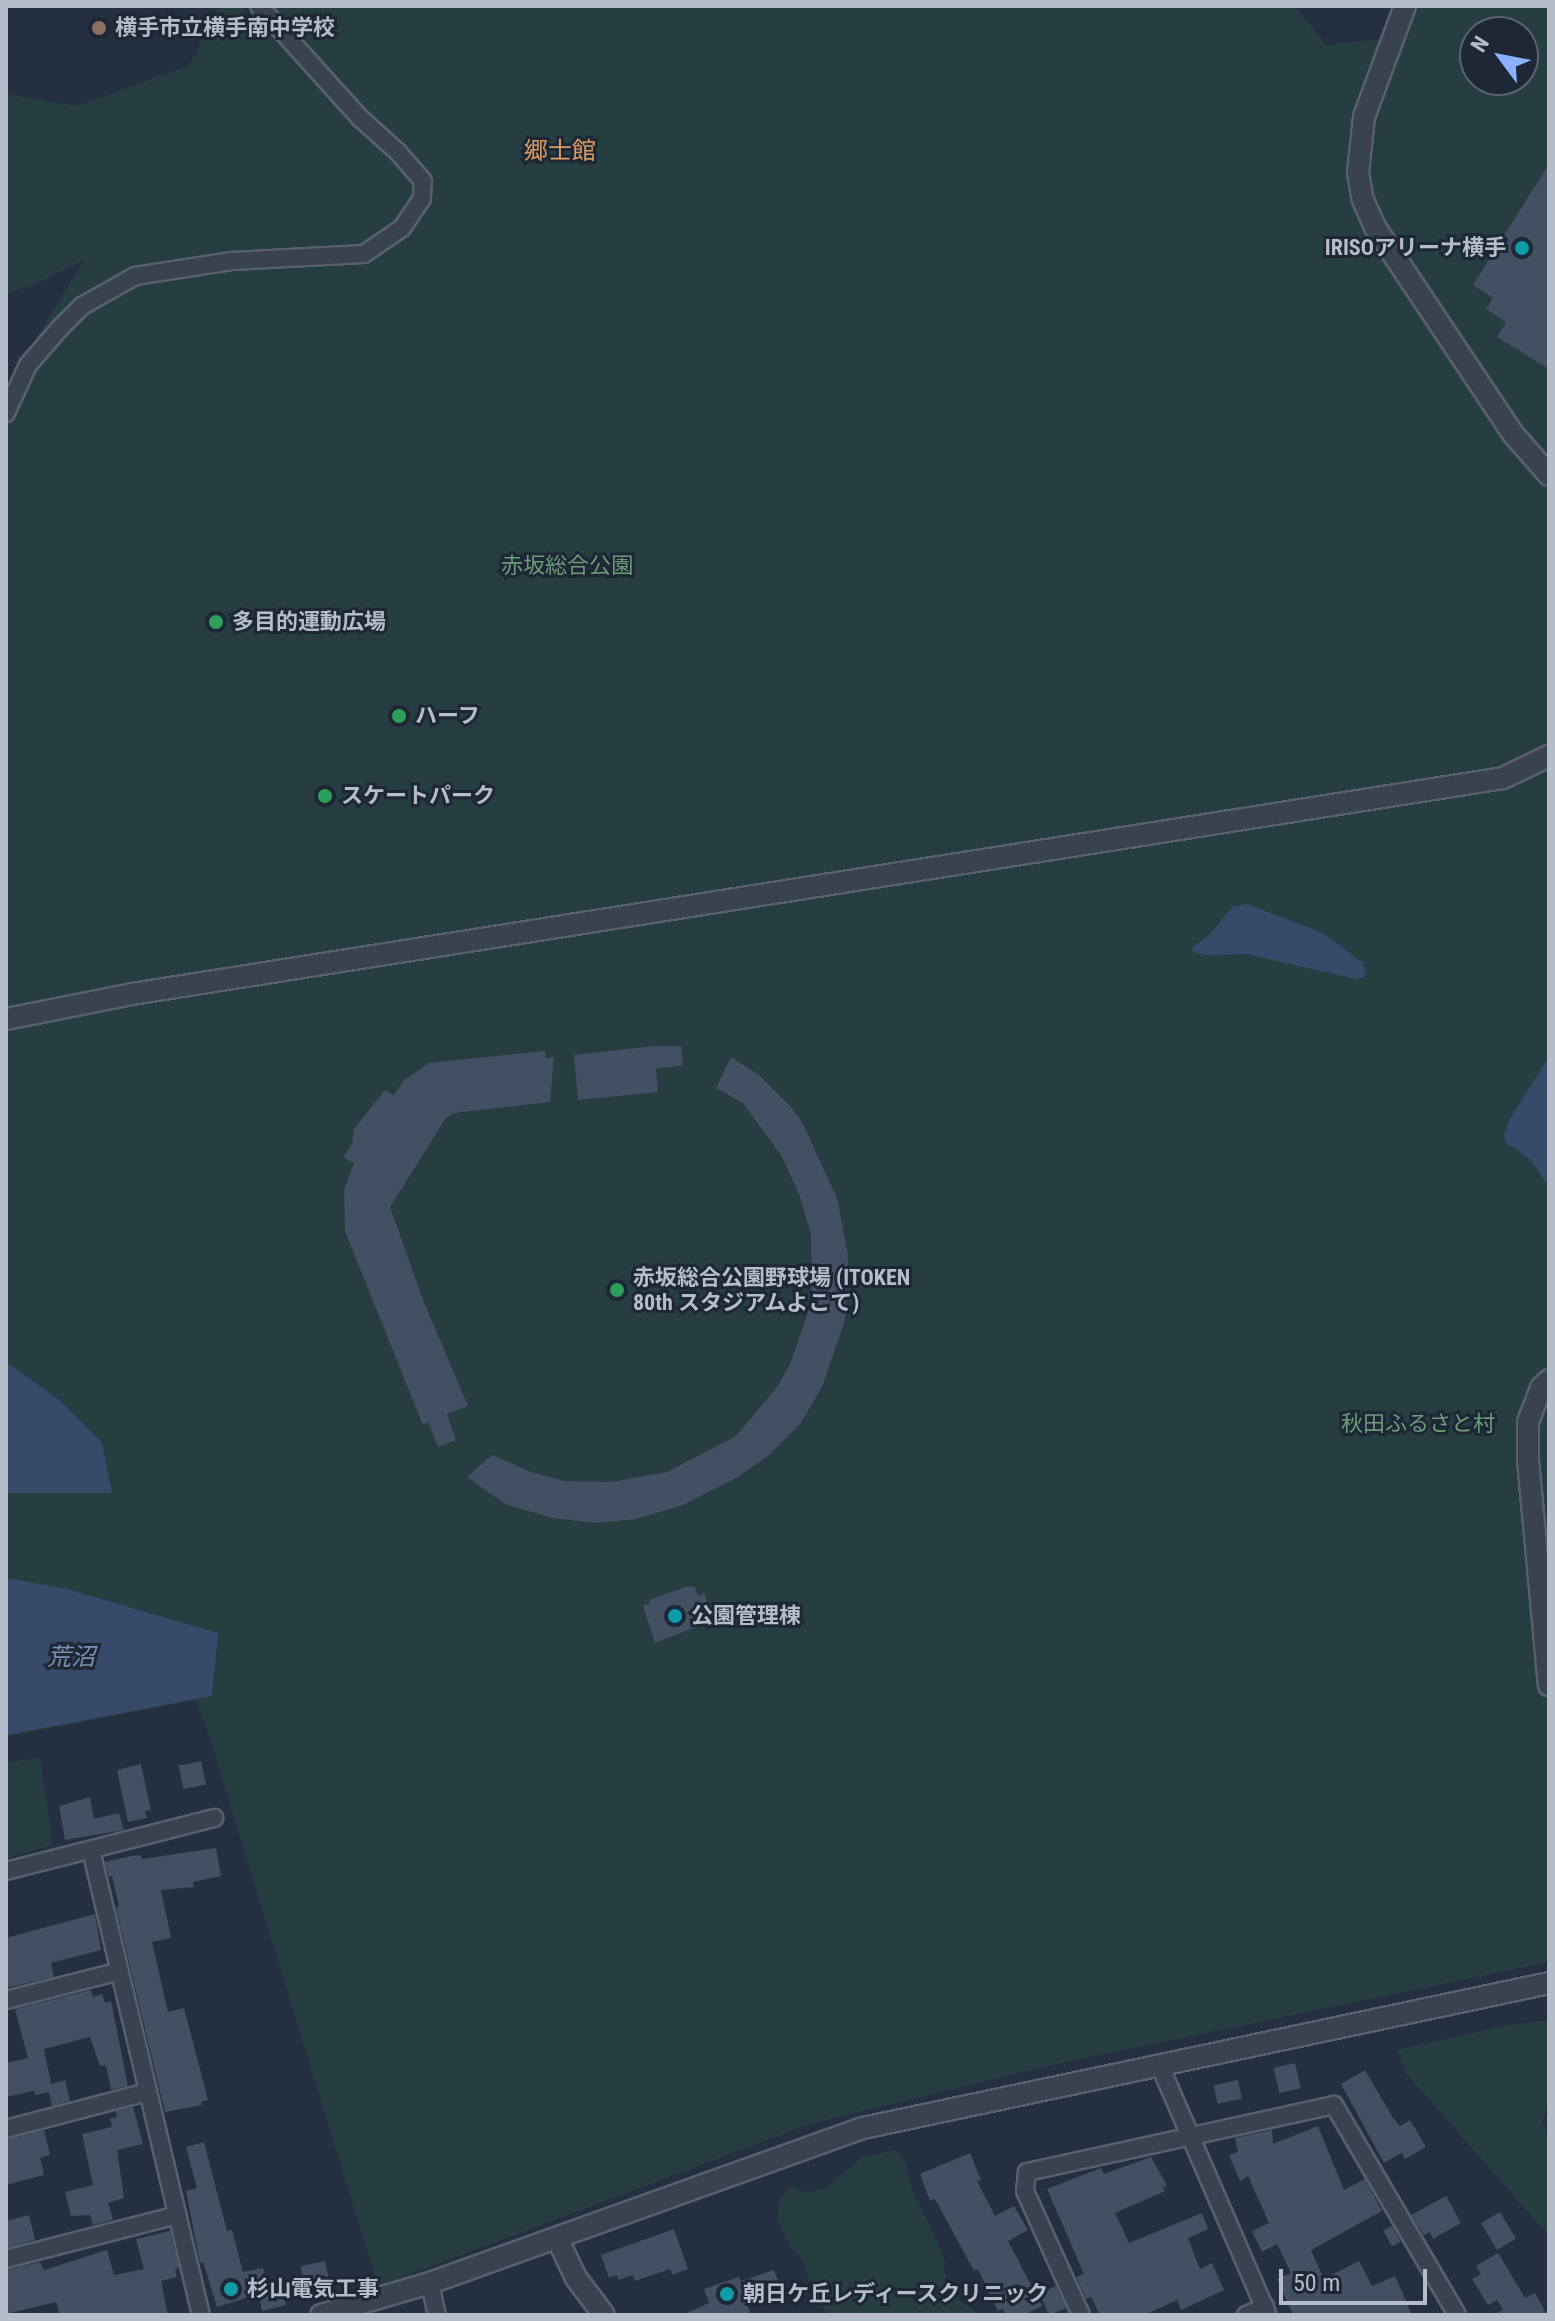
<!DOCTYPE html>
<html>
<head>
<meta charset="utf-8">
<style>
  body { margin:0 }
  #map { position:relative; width:1555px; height:2321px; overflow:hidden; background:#243041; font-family:"Roboto Condensed","Noto Sans JP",sans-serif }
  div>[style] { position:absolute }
  .green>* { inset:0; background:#263e42 }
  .water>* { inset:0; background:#384a69 }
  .building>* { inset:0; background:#434f63; transform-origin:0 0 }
  .roads { filter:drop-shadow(2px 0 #56606e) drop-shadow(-2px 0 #56606e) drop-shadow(0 2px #56606e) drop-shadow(0 -2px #56606e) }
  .minor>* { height:16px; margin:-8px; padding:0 8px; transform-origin:8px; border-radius:8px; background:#394251 }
  .tertiary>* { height:20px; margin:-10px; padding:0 10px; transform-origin:10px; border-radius:10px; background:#394251 }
  .dots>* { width:22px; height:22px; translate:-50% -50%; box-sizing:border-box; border:4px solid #1d2736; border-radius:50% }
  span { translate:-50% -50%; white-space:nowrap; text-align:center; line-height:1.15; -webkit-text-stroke:6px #1d2736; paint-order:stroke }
  .poi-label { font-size:22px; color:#b5bdcb; font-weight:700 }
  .left { translate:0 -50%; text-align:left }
  .right { translate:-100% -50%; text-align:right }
  .park-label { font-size:22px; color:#6b9d79 }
  .neighbourhood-label { font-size:24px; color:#da9a62 }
  .water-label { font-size:24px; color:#7c91b3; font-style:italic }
  .frame { position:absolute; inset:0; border:8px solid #b5bdcb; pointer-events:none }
  .north { position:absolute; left:1459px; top:16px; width:80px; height:80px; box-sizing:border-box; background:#1d2736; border:2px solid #5a6372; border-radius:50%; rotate:302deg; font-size:22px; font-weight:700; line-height:32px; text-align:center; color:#b5bdcb }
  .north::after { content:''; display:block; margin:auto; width:28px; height:36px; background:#89b1fc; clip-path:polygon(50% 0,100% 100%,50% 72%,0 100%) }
  .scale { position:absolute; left:1279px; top:2269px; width:148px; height:36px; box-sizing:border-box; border:4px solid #b5bdcb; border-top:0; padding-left:10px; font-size:24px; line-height:28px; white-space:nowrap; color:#b5bdcb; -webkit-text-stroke:6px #1d2736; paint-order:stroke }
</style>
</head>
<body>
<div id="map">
  <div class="green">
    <div style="clip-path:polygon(evenodd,219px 6px,241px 6px,251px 20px,266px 6px,1295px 6px,1326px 45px,1381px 39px,1395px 6px,1549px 6px,1549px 1962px,1052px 2065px,813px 2123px,378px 2286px,207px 1729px,195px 1700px,6px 1737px,6px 387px,85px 259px,32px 286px,6px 293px,6px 94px,77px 106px,190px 65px,219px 6px,1475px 32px,1523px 32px,1523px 80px,1475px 80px,1475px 32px)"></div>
    <div style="clip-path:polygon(40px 1757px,53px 1845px,6px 1858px,6px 1763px)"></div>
    <div style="clip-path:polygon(1549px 2020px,1549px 2103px,1542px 2123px,1549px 2138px,1549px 2236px,1406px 2073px,1397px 2050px,1509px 2025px)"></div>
    <div style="clip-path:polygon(896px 2150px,906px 2162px,911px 2187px,940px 2248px,945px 2263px,943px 2271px,960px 2301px,981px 2315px,829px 2315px,811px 2292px,804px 2262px,791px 2248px,777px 2219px,779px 2201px,791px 2186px,806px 2193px,826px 2188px,861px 2158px)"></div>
  </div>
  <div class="water">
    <div style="clip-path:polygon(1247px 904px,1323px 933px,1363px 963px,1366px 976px,1356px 979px,1246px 954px,1206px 955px,1193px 952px,1192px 948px,1211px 933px,1232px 907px)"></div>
    <div style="clip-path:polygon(1549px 1057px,1549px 1187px,1531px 1160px,1506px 1143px,1504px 1135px,1509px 1120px)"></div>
    <div style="clip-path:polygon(6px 1362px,59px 1400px,102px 1443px,112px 1493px,6px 1493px)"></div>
    <div style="clip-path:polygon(6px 1578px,67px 1589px,218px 1633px,212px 1696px,6px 1735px)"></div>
  </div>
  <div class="building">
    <div style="clip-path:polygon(1549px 164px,1549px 369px,1497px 337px,1506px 322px,1486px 309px,1493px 298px,1473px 285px)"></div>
    <div style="clip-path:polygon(654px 1046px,681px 1046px,683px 1065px,656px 1069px,658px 1092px,578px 1100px,574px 1055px)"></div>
    <div style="clip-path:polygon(545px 1051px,546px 1058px,554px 1057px,550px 1102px,454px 1113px,446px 1118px,390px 1207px,423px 1300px,468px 1406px,447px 1414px,456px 1440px,438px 1447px,428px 1422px,423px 1425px,345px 1231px,344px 1190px,354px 1163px,343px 1157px,352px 1144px,354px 1129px,385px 1090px,394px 1095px,403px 1081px,429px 1063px)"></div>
    <div style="clip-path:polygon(731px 1057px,759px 1075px,790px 1106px,802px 1122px,837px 1198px,848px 1255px,845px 1320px,822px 1387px,800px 1424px,768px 1456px,736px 1478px,683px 1505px,636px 1519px,595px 1523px,553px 1518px,505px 1504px,467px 1477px,492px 1455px,531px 1472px,564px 1481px,611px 1482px,667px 1472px,736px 1436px,777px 1387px,790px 1364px,812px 1301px,811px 1234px,799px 1194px,781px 1155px,743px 1103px,716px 1088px)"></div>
    <div style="clip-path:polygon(688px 1586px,695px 1587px,698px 1596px,704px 1593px,709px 1606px,721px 1601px,727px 1615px,655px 1643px,643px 1606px,650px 1603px,649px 1600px)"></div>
    <div style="left:201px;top:1761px;width:24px;height:23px;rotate:78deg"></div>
    <div style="clip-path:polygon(141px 1764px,151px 1810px,145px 1811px,147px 1818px,128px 1822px,117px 1770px)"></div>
    <div style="clip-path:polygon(90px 1797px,94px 1819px,119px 1813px,124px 1830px,65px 1840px,59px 1806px)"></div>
    <div style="clip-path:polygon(216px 1848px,221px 1876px,193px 1882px,194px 1887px,161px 1890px,171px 1938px,152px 1942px,168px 2012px,184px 2008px,208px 2100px,201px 2102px,202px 2105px,165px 2112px,116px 1908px,119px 1906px,112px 1876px,109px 1877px,105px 1862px,131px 1856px,140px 1855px,142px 1859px)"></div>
    <div style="clip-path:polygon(95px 1914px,101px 1950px,51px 1963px,54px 1977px,6px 1988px,6px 1938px)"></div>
    <div style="clip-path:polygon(91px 1990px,93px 1997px,102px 1994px,105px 2003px,111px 2001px,128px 2086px,111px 2090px,106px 2065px,100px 2066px,90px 2037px,44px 2049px,51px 2084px,65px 2080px,70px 2101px,52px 2106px,49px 2092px,35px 2095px,34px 2091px,6px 2097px,6px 2063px,28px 2058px,15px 2009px)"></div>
    <div style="left:1295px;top:2063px;width:26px;height:22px;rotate:77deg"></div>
    <div style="clip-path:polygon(1365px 2070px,1393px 2118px,1400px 2126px,1410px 2120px,1426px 2147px,1405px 2159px,1402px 2153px,1384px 2163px,1341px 2084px)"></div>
    <div style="left:1238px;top:2080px;width:19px;height:25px;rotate:78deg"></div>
    <div style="clip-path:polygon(133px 2107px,143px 2144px,117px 2150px,124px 2198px,108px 2203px,113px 2220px,93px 2225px,90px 2215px,71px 2216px,65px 2192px,93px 2185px,82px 2134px,112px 2127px,110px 2119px,117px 2117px,116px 2111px)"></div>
    <div style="clip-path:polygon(1318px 2126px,1344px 2190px,1365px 2179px,1382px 2211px,1311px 2250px,1324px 2279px,1359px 2261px,1372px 2286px,1395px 2276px,1412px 2315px,1293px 2315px,1277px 2279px,1291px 2273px,1277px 2244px,1262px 2252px,1252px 2231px,1269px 2223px,1248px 2176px,1240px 2181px,1229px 2155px,1238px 2152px,1235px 2138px,1272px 2130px,1273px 2144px)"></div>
    <div style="clip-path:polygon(44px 2130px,50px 2155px,40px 2158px,44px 2175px,6px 2185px,6px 2140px)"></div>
    <div style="clip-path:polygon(204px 2142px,227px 2231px,232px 2230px,243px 2272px,263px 2268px,267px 2290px,282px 2286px,286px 2305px,262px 2311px,259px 2294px,217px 2307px,203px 2262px,200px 2263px,186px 2191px,197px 2188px,186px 2147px)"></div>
    <div style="clip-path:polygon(970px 2153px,981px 2180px,977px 2181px,995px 2216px,1014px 2206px,1028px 2230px,1008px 2241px,1042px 2306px,1024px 2315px,1006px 2315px,1003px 2309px,998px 2311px,978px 2269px,974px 2271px,935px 2199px,930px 2201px,920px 2174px)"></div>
    <div style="clip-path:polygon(1151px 2157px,1167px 2186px,1163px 2187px,1165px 2191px,1115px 2213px,1129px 2243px,1202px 2213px,1208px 2229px,1188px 2238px,1200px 2269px,1212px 2263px,1224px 2290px,1181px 2310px,1177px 2300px,1144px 2315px,1100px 2315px,1091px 2297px,1086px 2299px,1076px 2277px,1084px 2274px,1047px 2189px,1101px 2168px,1104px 2174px)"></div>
    <div style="clip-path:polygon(1446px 2196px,1461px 2223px,1433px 2239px,1430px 2232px,1424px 2235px,1411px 2215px)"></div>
    <div style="left:1500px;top:2212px;width:31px;height:22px;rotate:59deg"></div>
    <div style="clip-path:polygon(29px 2215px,35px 2240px,6px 2248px,6px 2221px)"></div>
    <div style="left:1392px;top:2226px;width:18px;height:10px;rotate:61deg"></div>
    <div style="clip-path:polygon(674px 2229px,688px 2269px,672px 2275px,670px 2269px,635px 2281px,633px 2275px,618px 2280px,617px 2275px,609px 2278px,601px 2255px)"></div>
    <div style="clip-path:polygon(170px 2231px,179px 2268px,175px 2269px,177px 2277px,161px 2281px,168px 2315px,60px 2315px,56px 2302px,6px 2314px,6px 2270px,40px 2262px,44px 2270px,107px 2250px,114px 2275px,144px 2269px,136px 2239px)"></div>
    <div style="clip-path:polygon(1498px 2253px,1525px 2298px,1535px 2293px,1547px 2315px,1492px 2315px,1503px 2310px,1497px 2300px,1488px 2305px,1472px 2279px,1481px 2274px,1476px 2266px)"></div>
    <div style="left:325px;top:2261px;width:30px;height:25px;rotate:78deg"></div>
    <div style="clip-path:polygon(774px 2270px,779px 2283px,744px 2296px,751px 2315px,682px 2315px,709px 2303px,704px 2289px,739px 2277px,741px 2281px)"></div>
    <div style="left:1056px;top:2286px;width:24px;height:18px;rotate:66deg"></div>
  </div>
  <div class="roads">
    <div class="minor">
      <div style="left:6px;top:413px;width:53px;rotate:-65.4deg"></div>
      <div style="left:28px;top:365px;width:49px;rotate:-49.1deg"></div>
      <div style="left:60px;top:328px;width:31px;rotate:-45deg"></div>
      <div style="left:82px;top:306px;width:61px;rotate:-29.5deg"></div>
      <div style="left:135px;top:276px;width:98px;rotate:-8.8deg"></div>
      <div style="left:232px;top:261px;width:132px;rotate:-3deg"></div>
      <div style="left:364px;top:254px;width:46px;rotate:-34.4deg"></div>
      <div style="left:402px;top:228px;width:36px;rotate:-56deg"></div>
      <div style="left:422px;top:198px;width:17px;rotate:-87deg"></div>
      <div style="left:423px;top:181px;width:38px;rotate:-131deg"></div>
      <div style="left:398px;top:152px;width:51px;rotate:-138.2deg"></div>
      <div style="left:360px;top:118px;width:151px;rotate:-132deg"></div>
      <div style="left:91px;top:1850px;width:478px;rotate:76.7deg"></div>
      <div style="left:6px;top:1871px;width:215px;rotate:-14.3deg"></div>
      <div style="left:6px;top:2000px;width:114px;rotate:-14.2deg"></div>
      <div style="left:1160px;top:2066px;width:271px;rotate:66.6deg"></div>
      <div style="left:6px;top:2129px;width:146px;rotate:-14.7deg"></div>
      <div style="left:6px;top:2259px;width:177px;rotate:-14.4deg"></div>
      <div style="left:430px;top:2283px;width:33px;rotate:78deg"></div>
      <div style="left:1081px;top:2315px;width:136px;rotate:-114.3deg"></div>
      <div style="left:1025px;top:2191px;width:19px;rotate:-84deg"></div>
      <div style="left:1027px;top:2172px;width:314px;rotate:-12.3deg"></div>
      <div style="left:1334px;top:2105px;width:243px;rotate:59.6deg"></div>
      <div style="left:1246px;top:2315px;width:21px;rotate:-23deg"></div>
    </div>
    <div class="tertiary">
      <div style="left:1405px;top:6px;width:118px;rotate:110.3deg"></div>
      <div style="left:1364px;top:117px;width:56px;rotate:96.1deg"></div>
      <div style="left:1358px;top:173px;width:27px;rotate:80deg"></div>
      <div style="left:1363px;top:200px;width:30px;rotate:66deg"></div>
      <div style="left:1375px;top:227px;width:249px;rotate:56.3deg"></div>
      <div style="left:1513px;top:434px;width:55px;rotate:48.7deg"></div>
      <div style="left:6px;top:1019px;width:128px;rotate:-11.2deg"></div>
      <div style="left:132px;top:994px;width:1388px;rotate:-8.95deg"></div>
      <div style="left:1503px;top:778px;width:51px;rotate:-25.6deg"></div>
      <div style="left:1549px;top:1380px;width:11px;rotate:135deg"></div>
      <div style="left:1541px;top:1388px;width:36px;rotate:111deg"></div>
      <div style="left:1528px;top:1422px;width:38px;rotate:90deg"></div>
      <div style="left:1528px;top:1460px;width:226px;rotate:84.7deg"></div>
      <div style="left:557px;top:2238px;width:44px;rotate:64.6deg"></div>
      <div style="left:576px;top:2278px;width:46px;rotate:52.9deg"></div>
      <div style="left:321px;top:2315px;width:114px;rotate:-16.4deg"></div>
      <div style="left:430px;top:2283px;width:460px;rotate:-19.7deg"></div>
      <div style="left:863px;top:2128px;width:701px;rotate:-11.93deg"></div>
    </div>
  </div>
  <div class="dots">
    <div style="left:99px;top:28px;background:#8d6e63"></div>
    <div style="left:1522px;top:248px;background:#0f9aa8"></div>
    <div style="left:216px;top:622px;background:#2e9e5b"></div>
    <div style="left:399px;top:716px;background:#2e9e5b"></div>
    <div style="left:325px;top:796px;background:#2e9e5b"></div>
    <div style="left:617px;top:1290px;background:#2e9e5b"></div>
    <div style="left:675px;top:1616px;background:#0f9aa8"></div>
    <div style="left:231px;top:2289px;background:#0f9aa8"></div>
    <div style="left:727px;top:2294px;background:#0f9aa8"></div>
  </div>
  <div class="poi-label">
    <span class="left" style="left:115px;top:28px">横手市立横手南中学校</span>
    <span class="right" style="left:1506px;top:248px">IRISOアリーナ横手</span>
    <span class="left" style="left:232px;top:622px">多目的運動広場</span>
    <span class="left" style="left:415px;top:716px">ハーフ</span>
    <span class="left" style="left:341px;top:796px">スケートパーク</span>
    <span class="left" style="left:633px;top:1290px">赤坂総合公園野球場 (ITOKEN<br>80th スタジアムよこて)</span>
    <span class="left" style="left:691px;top:1616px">公園管理棟</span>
    <span class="left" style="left:247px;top:2289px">杉山電気工事</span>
    <span class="left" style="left:743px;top:2294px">朝日ケ丘レディースクリニック</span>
  </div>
  <div class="park-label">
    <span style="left:567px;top:566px">赤坂総合公園</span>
    <span style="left:1418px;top:1424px">秋田ふるさと村</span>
  </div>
  <div class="neighbourhood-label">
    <span style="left:560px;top:152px">郷士館</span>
  </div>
  <div class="water-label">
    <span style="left:71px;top:1658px">荒沼</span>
  </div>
  <div class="frame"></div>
  <div class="north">N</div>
  <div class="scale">50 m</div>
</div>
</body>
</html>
